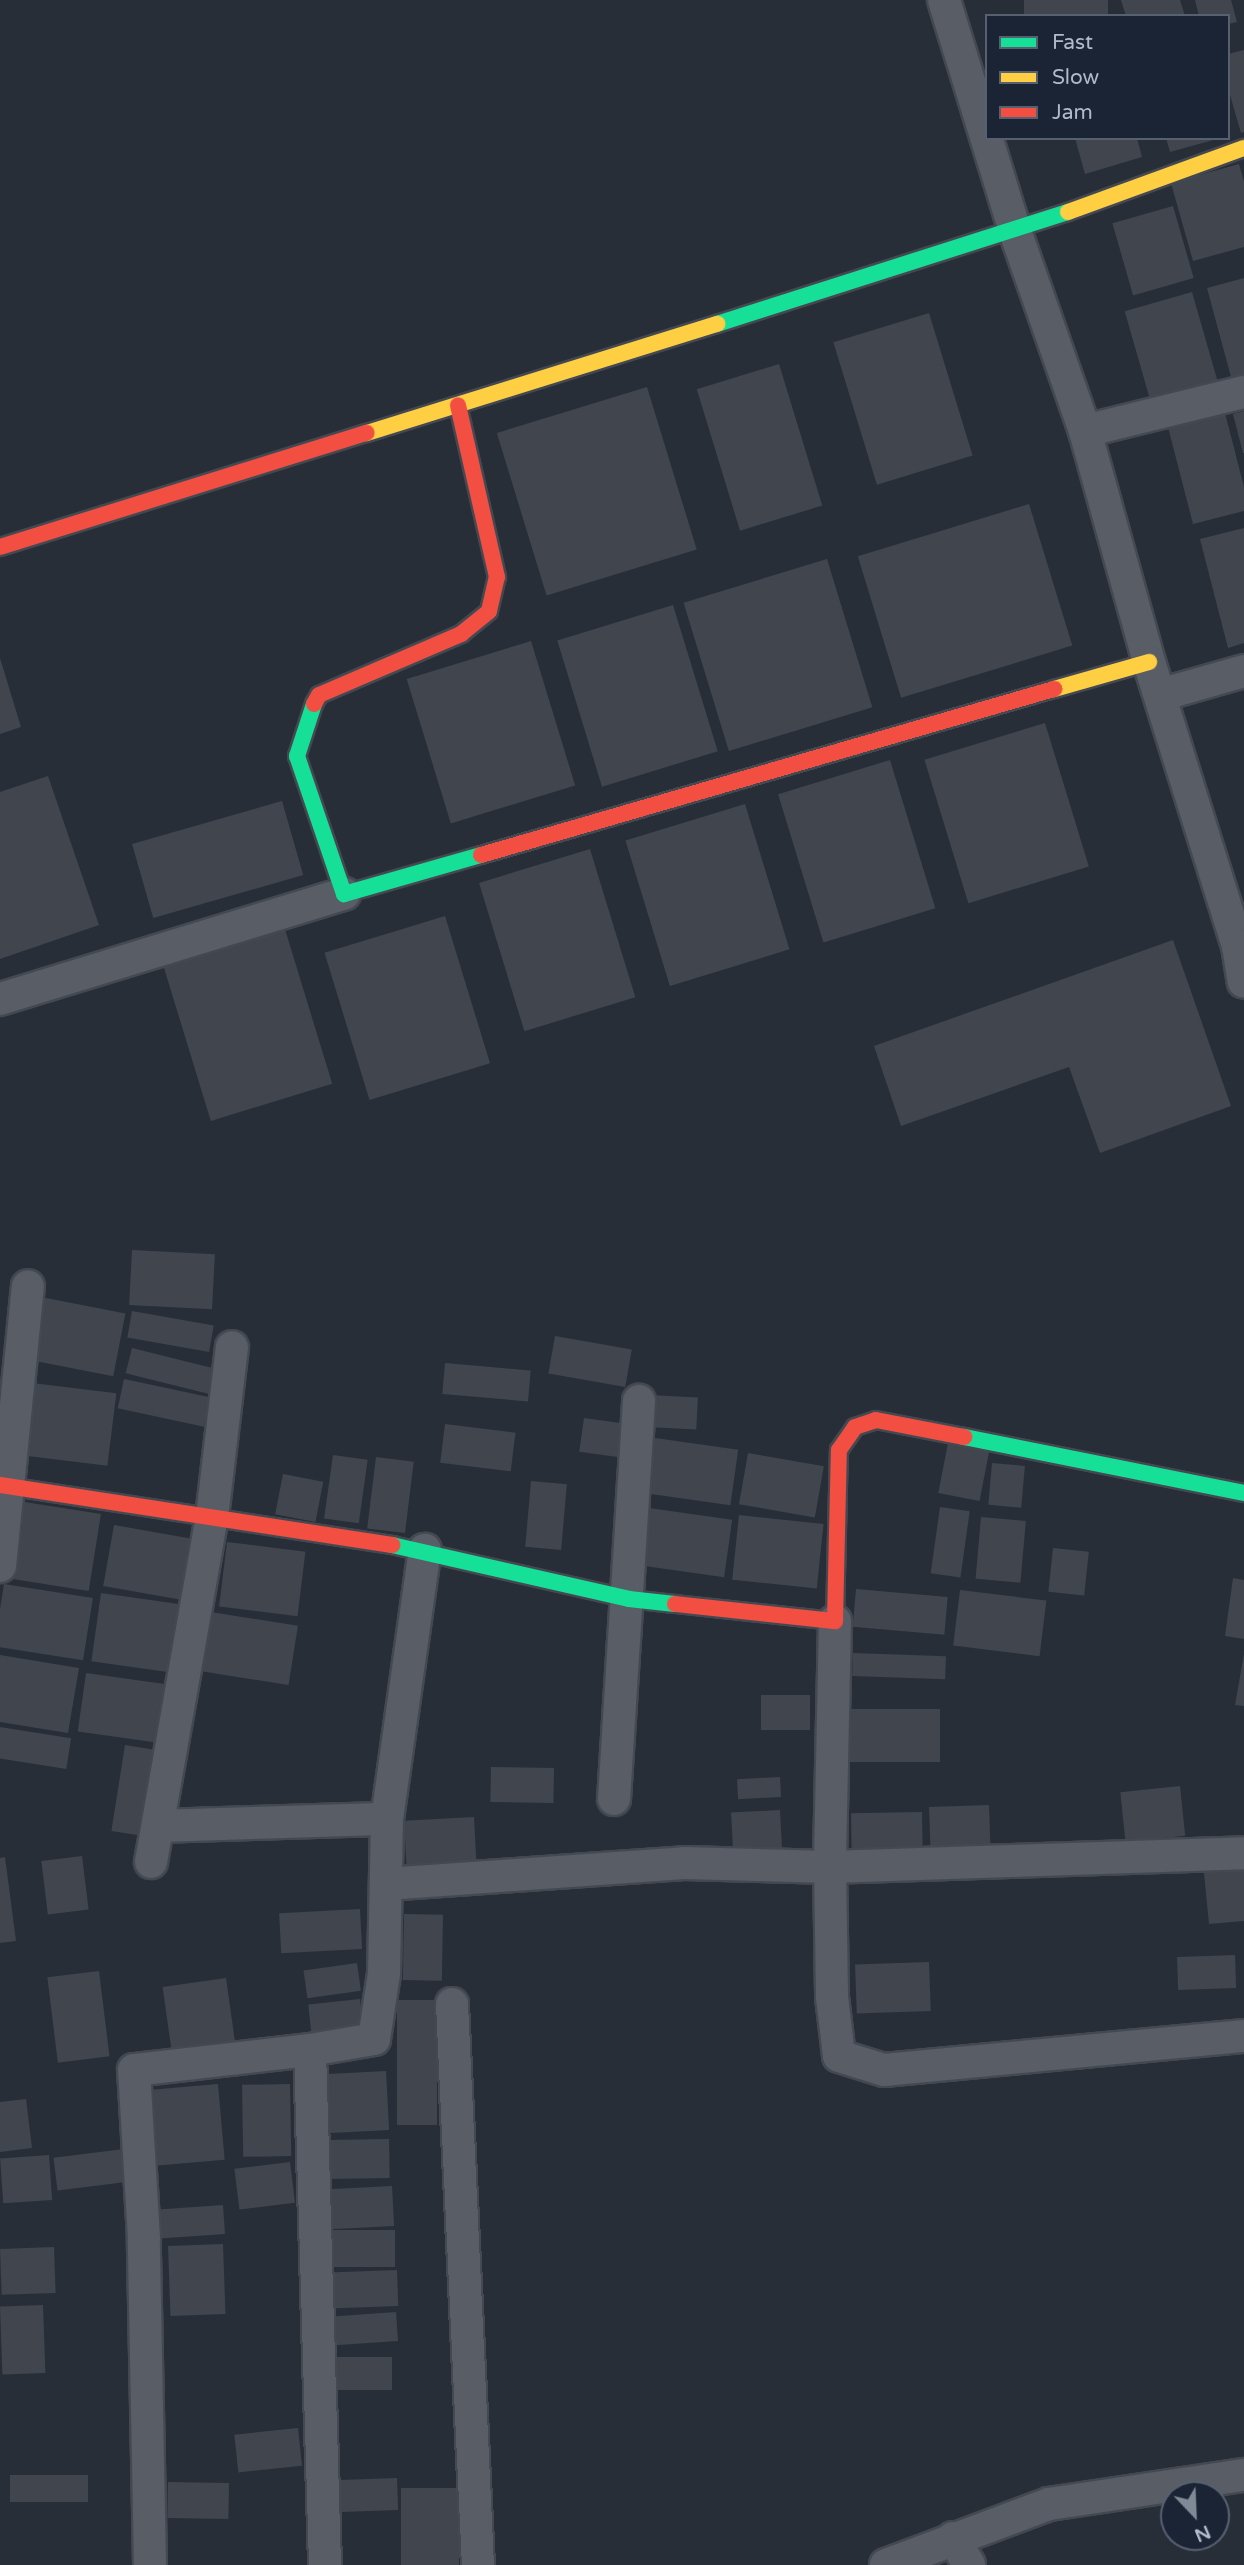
<!DOCTYPE html>
<html>
<head>
<meta charset="utf-8">
<style>
  body { margin:0 }
  #map { position:relative; width:1244px; height:2565px; overflow:hidden; background:#282e38; font-family:"Varela Round",sans-serif }
  div>[style] { position:absolute }
  .building>* { inset:0; background:#40454e; transform-origin:0 0 }
  .roads { filter:drop-shadow(2px 0 #444951) drop-shadow(-2px 0 #444951) drop-shadow(0 2px #444951) drop-shadow(0 -2px #444951) }
  .street>* { height:32px; margin:-16px; padding:0 16px; transform-origin:16px; border-radius:16px; background:#585d66 }
  .fast>* { height:16px; margin:-8px; padding:0 8px; transform-origin:8px; border-radius:8px; background:#16e098 }
  .slow>* { height:16px; margin:-8px; padding:0 8px; transform-origin:8px; border-radius:8px; background:#ffcf43 }
  .jam>* { height:16px; margin:-8px; padding:0 8px; transform-origin:8px; border-radius:8px; background:#f24e42 }
  span { translate:-50% -50%; white-space:nowrap; text-align:center; line-height:1.15; -webkit-text-stroke:5px #1b2434; paint-order:stroke }
  .legend { position:absolute; left:985px; top:14px; width:245px; height:126px; box-sizing:border-box; background:#1b2434; border:2px solid #576070; margin:0; padding:9px 12px; list-style:none; font-size:21px; color:#b1baca }
  .legend li { display:flex; align-items:center; gap:14px; height:35px }
  .legend b { width:35px; border:2px solid #576070 }
  .north { position:absolute; left:1160px; top:2481px; width:70px; height:70px; box-sizing:border-box; background:#1b2434; border:2px solid #576070; border-radius:50%; rotate:157deg; font-size:19px; font-weight:700; line-height:28px; text-align:center; color:#b1baca }
  .north::after { content:''; display:block; margin:auto; width:24px; height:32px; background:#818997; clip-path:polygon(50% 0,100% 100%,50% 72%,0 100%) }
</style>
</head>
<body>
<div id="map">
  <div class="building">
    <div style="left:1024px;top:0;width:84px;height:17px"></div>
    <div style="clip-path:polygon(1121px 0,1180px 0,1185px 16px,1126px 16px)"></div>
    <div style="clip-path:polygon(1195px 0,1231px 0,1237px 22px,1228px 24px,1228px 16px,1199px 16px)"></div>
    <div style="clip-path:polygon(1244px 50px,1244px 132px,1241px 133px,1228px 88px,1228px 54px)"></div>
    <div style="clip-path:polygon(1075px 138px,1137px 138px,1142px 157px,1085px 174px)"></div>
    <div style="clip-path:polygon(1166px 138px,1217px 138px,1217px 139px,1170px 152px)"></div>
    <div style="clip-path:polygon(1239px 164px,1244px 182px,1244px 247px,1193px 261px,1171px 183px)"></div>
    <div style="left:1173px;top:206px;width:75px;height:63px;rotate:74deg"></div>
    <div style="clip-path:polygon(1244px 278px,1244px 374px,1231px 377px,1207px 288px)"></div>
    <div style="left:1192px;top:292px;width:97px;height:70px;rotate:74deg"></div>
    <div style="left:929px;top:313px;width:149px;height:100px;rotate:73deg"></div>
    <div style="left:779px;top:364px;width:148px;height:86px;rotate:73deg"></div>
    <div style="left:647px;top:387px;width:170px;height:157px;rotate:73deg"></div>
    <div style="clip-path:polygon(1244px 411px,1244px 453px,1243px 453px,1233px 414px)"></div>
    <div style="clip-path:polygon(1225px 413px,1244px 487px,1244px 511px,1193px 524px,1168px 427px)"></div>
    <div style="left:1029px;top:504px;width:148px;height:179px;rotate:73deg"></div>
    <div style="clip-path:polygon(1244px 528px,1244px 643px,1228px 648px,1200px 539px)"></div>
    <div style="left:827px;top:559px;width:155px;height:150px;rotate:73deg"></div>
    <div style="left:673px;top:605px;width:153px;height:121px;rotate:73deg"></div>
    <div style="left:531px;top:641px;width:151px;height:130px;rotate:73deg"></div>
    <div style="clip-path:polygon(0 658px,21px 727px,0 734px)"></div>
    <div style="left:1045px;top:723px;width:150px;height:126px;rotate:73deg"></div>
    <div style="left:890px;top:760px;width:155px;height:117px;rotate:73deg"></div>
    <div style="clip-path:polygon(48px 776px,99px 925px,0 959px,0 792px)"></div>
    <div style="left:282px;top:801px;width:77px;height:156px;rotate:74deg"></div>
    <div style="left:745px;top:804px;width:152px;height:125px;rotate:73deg"></div>
    <div style="left:590px;top:849px;width:155px;height:116px;rotate:73deg"></div>
    <div style="left:445px;top:916px;width:154px;height:126px;rotate:73deg"></div>
    <div style="left:284px;top:926px;width:165px;height:127px;rotate:73deg"></div>
    <div style="clip-path:polygon(1173px 940px,1231px 1106px,1100px 1153px,1069px 1067px,901px 1126px,874px 1046px)"></div>
    <div style="left:132px;top:1250px;width:83px;height:55px;rotate:3deg"></div>
    <div style="left:41px;top:1297px;width:86px;height:64px;rotate:11deg"></div>
    <div style="left:132px;top:1311px;width:83px;height:27px;rotate:10deg"></div>
    <div style="left:555px;top:1336px;width:78px;height:38px;rotate:10deg"></div>
    <div style="left:132px;top:1348px;width:85px;height:26px;rotate:14deg"></div>
    <div style="left:445px;top:1363px;width:86px;height:31px;rotate:5deg"></div>
    <div style="left:124px;top:1379px;width:88px;height:30px;rotate:12deg"></div>
    <div style="left:24px;top:1382px;width:93px;height:73px;rotate:7deg"></div>
    <div style="left:648px;top:1395px;width:50px;height:32px;rotate:3deg"></div>
    <div style="left:584px;top:1418px;width:42px;height:34px;rotate:8deg"></div>
    <div style="left:445px;top:1424px;width:71px;height:39px;rotate:7deg"></div>
    <div style="left:655px;top:1438px;width:84px;height:56px;rotate:8deg"></div>
    <div style="left:948px;top:1443px;width:42px;height:51px;rotate:11deg"></div>
    <div style="left:748px;top:1453px;width:77px;height:52px;rotate:10deg"></div>
    <div style="left:333px;top:1455px;width:35px;height:64px;rotate:8deg"></div>
    <div style="left:376px;top:1457px;width:38px;height:72px;rotate:7deg"></div>
    <div style="left:992px;top:1463px;width:33px;height:42px;rotate:5deg"></div>
    <div style="left:283px;top:1474px;width:41px;height:41px;rotate:11deg"></div>
    <div style="left:531px;top:1481px;width:36px;height:66px;rotate:5deg"></div>
    <div style="left:12px;top:1500px;width:90px;height:78px;rotate:9deg"></div>
    <div style="left:940px;top:1507px;width:30px;height:67px;rotate:8deg"></div>
    <div style="left:649px;top:1508px;width:84px;height:58px;rotate:8deg"></div>
    <div style="left:739px;top:1515px;width:85px;height:65px;rotate:6deg"></div>
    <div style="left:981px;top:1517px;width:45px;height:62px;rotate:5deg"></div>
    <div style="left:114px;top:1525px;width:82px;height:62px;rotate:10deg"></div>
    <div style="left:227px;top:1542px;width:79px;height:65px;rotate:7deg"></div>
    <div style="left:1053px;top:1548px;width:36px;height:44px;rotate:6deg"></div>
    <div style="clip-path:polygon(1233px 1578px,1244px 1580px,1244px 1639px,1225px 1636px)"></div>
    <div style="left:4px;top:1584px;width:90px;height:63px;rotate:9deg"></div>
    <div style="left:856px;top:1589px;width:92px;height:38px;rotate:5deg"></div>
    <div style="left:960px;top:1590px;width:87px;height:56px;rotate:7deg"></div>
    <div style="left:101px;top:1593px;width:82px;height:69px;rotate:8deg"></div>
    <div style="left:211px;top:1612px;width:88px;height:60px;rotate:9deg"></div>
    <div style="left:853px;top:1653px;width:93px;height:23px;rotate:2deg"></div>
    <div style="clip-path:polygon(1244px 1654px,1244px 1706px,1235px 1705px)"></div>
    <div style="clip-path:polygon(0 1655px,79px 1668px,68px 1733px,0 1722px)"></div>
    <div style="left:86px;top:1673px;width:83px;height:59px;rotate:8deg"></div>
    <div style="left:810px;top:1695px;width:35px;height:49px;rotate:90deg"></div>
    <div style="left:940px;top:1709px;width:53px;height:94px;rotate:90deg"></div>
    <div style="left:0;top:1727px;width:72px;height:31px;rotate:9deg"></div>
    <div style="left:125px;top:1745px;width:33px;height:87px;rotate:9deg"></div>
    <div style="left:491px;top:1767px;width:63px;height:35px;rotate:1deg"></div>
    <div style="left:780px;top:1777px;width:20px;height:43px;rotate:87deg"></div>
    <div style="left:1180px;top:1786px;width:50px;height:60px;rotate:84deg"></div>
    <div style="left:989px;top:1805px;width:46px;height:60px;rotate:88deg"></div>
    <div style="left:780px;top:1810px;width:40px;height:49px;rotate:87deg"></div>
    <div style="left:922px;top:1812px;width:40px;height:71px;rotate:89deg"></div>
    <div style="left:474px;top:1817px;width:57px;height:70px;rotate:87deg"></div>
    <div style="left:82px;top:1856px;width:54px;height:41px;rotate:83deg"></div>
    <div style="clip-path:polygon(5px 1857px,16px 1941px,0 1943px,0 1858px)"></div>
    <div style="clip-path:polygon(1244px 1859px,1244px 1921px,1209px 1924px,1203px 1863px)"></div>
    <div style="left:360px;top:1909px;width:40px;height:81px;rotate:87deg"></div>
    <div style="left:404px;top:1914px;width:39px;height:66px;rotate:1deg"></div>
    <div style="left:1235px;top:1955px;width:33px;height:58px;rotate:88deg"></div>
    <div style="left:929px;top:1962px;width:49px;height:74px;rotate:88deg"></div>
    <div style="left:357px;top:1963px;width:28px;height:54px;rotate:82deg"></div>
    <div style="left:99px;top:1971px;width:86px;height:52px;rotate:83deg"></div>
    <div style="left:226px;top:1978px;width:69px;height:64px;rotate:82deg"></div>
    <div style="left:360px;top:1999px;width:37px;height:52px;rotate:84deg"></div>
    <div style="left:397px;top:2000px;width:40px;height:125px"></div>
    <div style="left:386px;top:2071px;width:59px;height:63px;rotate:87deg"></div>
    <div style="left:218px;top:2084px;width:76px;height:70px;rotate:85deg"></div>
    <div style="left:290px;top:2084px;width:72px;height:48px;rotate:89deg"></div>
    <div style="clip-path:polygon(26px 2099px,32px 2148px,0 2152px,0 2102px)"></div>
    <div style="left:389px;top:2139px;width:39px;height:62px;rotate:89deg"></div>
    <div style="left:124px;top:2149px;width:33px;height:71px;rotate:83deg"></div>
    <div style="left:49px;top:2155px;width:45px;height:49px;rotate:86deg"></div>
    <div style="left:290px;top:2162px;width:41px;height:56px;rotate:83deg"></div>
    <div style="left:392px;top:2186px;width:40px;height:64px;rotate:87deg"></div>
    <div style="left:223px;top:2205px;width:29px;height:65px;rotate:86deg"></div>
    <div style="left:395px;top:2230px;width:37px;height:65px;rotate:90deg"></div>
    <div style="left:223px;top:2244px;width:70px;height:55px;rotate:88deg"></div>
    <div style="left:54px;top:2247px;width:46px;height:54px;rotate:88deg"></div>
    <div style="left:397px;top:2270px;width:36px;height:69px;rotate:88deg"></div>
    <div style="left:43px;top:2305px;width:68px;height:43px;rotate:88deg"></div>
    <div style="left:396px;top:2312px;width:29px;height:67px;rotate:86deg"></div>
    <div style="left:392px;top:2357px;width:33px;height:60px;rotate:90deg"></div>
    <div style="left:298px;top:2428px;width:38px;height:64px;rotate:84deg"></div>
    <div style="left:10px;top:2475px;width:78px;height:27px"></div>
    <div style="left:397px;top:2478px;width:32px;height:65px;rotate:88deg"></div>
    <div style="left:168px;top:2482px;width:61px;height:36px;rotate:1deg"></div>
    <div style="left:459px;top:2488px;width:77px;height:58px;rotate:90deg"></div>
  </div>
  <div class="roads">
    <div class="street">
      <div style="left:944px;top:0;width:242px;rotate:72.9deg"></div>
      <div style="left:1015px;top:231px;width:212px;rotate:70.7deg"></div>
      <div style="left:1085px;top:431px;width:240px;rotate:74.5deg"></div>
      <div style="left:1149px;top:662px;width:298px;rotate:72.6deg"></div>
      <div style="left:1238px;top:946px;width:6px;rotate:-9deg"></div>
      <div style="left:1085px;top:431px;width:164px;rotate:-13.8deg"></div>
      <div style="left:1160px;top:695px;width:87px;rotate:-15.9deg"></div>
      <div style="left:1238px;top:946px;width:36px;rotate:81deg"></div>
      <div style="left:0;top:999px;width:360px;rotate:-17deg"></div>
      <div style="left:0;top:1566px;width:281px;rotate:-84.3deg"></div>
      <div style="left:835px;top:1621px;width:246px;rotate:91.2deg"></div>
      <div style="left:830px;top:1867px;width:130px;rotate:89.1deg"></div>
      <div style="left:832px;top:1997px;width:59px;rotate:83.2deg"></div>
      <div style="left:839px;top:2056px;width:47px;rotate:17.3deg"></div>
      <div style="left:884px;top:2070px;width:362px;rotate:-5.4deg"></div>
      <div style="left:614px;top:1799px;width:399px;rotate:-86.4deg"></div>
      <div style="left:158px;top:1826px;width:229px;rotate:-1.8deg"></div>
      <div style="left:151px;top:1862px;width:350px;rotate:-80deg"></div>
      <div style="left:212px;top:1517px;width:171px;rotate:-83.3deg"></div>
      <div style="left:386px;top:1884px;width:299px;rotate:-4deg"></div>
      <div style="left:684px;top:1863px;width:146px;rotate:1.6deg"></div>
      <div style="left:830px;top:1867px;width:414px;rotate:-1.9deg"></div>
      <div style="left:452px;top:2004px;width:562px;rotate:87.35deg"></div>
      <div style="left:310px;top:2050px;width:65px;rotate:-9.8deg"></div>
      <div style="left:374px;top:2039px;width:66px;rotate:-81.3deg"></div>
      <div style="left:384px;top:1974px;width:155px;rotate:-88.9deg"></div>
      <div style="left:387px;top:1819px;width:272px;rotate:-82deg"></div>
      <div style="left:953px;top:2538px;width:31px;rotate:59deg"></div>
      <div style="left:150px;top:2565px;width:327px;rotate:-91.1deg"></div>
      <div style="left:144px;top:2238px;width:168px;rotate:-93.4deg"></div>
      <div style="left:134px;top:2070px;width:177px;rotate:-6.5deg"></div>
      <div style="left:310px;top:2050px;width:515px;rotate:88.33deg"></div>
      <div style="left:886px;top:2565px;width:174px;rotate:-20.5deg"></div>
      <div style="left:1049px;top:2504px;width:197px;rotate:-8.5deg"></div>
    </div>
    <div class="fast">
      <div style="left:717px;top:324px;width:368px;rotate:-17.7deg"></div>
      <div style="left:314px;top:704px;width:55px;rotate:108.1deg"></div>
      <div style="left:297px;top:756px;width:146px;rotate:71.2deg"></div>
      <div style="left:344px;top:894px;width:142px;rotate:-15.9deg"></div>
      <div style="left:964px;top:1437px;width:286px;rotate:11.3deg"></div>
      <div style="left:392px;top:1545px;width:243px;rotate:12.8deg"></div>
      <div style="left:629px;top:1599px;width:46px;rotate:6.2deg"></div>
    </div>
    <div class="slow">
      <div style="left:1068px;top:212px;width:187px;rotate:-20deg"></div>
      <div style="left:367px;top:433px;width:367px;rotate:-17.3deg"></div>
      <div style="left:1054px;top:689px;width:99px;rotate:-15.9deg"></div>
    </div>
    <div class="jam">
      <div style="left:0;top:547px;width:384px;rotate:-17.3deg"></div>
      <div style="left:314px;top:704px;width:10px;rotate:-61deg"></div>
      <div style="left:319px;top:695px;width:155px;rotate:-23.2deg"></div>
      <div style="left:461px;top:634px;width:36px;rotate:-39deg"></div>
      <div style="left:489px;top:611px;width:35px;rotate:-77deg"></div>
      <div style="left:497px;top:577px;width:176px;rotate:-102.8deg"></div>
      <div style="left:481px;top:855px;width:597px;rotate:-16.16deg"></div>
      <div style="left:0;top:1485px;width:397px;rotate:8.7deg"></div>
      <div style="left:675px;top:1604px;width:161px;rotate:6.1deg"></div>
      <div style="left:835px;top:1621px;width:171px;rotate:-88.7deg"></div>
      <div style="left:839px;top:1450px;width:28px;rotate:-55deg"></div>
      <div style="left:855px;top:1427px;width:22px;rotate:-18deg"></div>
      <div style="left:876px;top:1420px;width:90px;rotate:10.9deg"></div>
    </div>
  </div>
  <ul class="legend">
  <li><b style="height:9px;background:#16e098"></b>Fast</li>
  <li><b style="height:9px;background:#ffcf43"></b>Slow</li>
  <li><b style="height:9px;background:#f24e42"></b>Jam</li>
  </ul>
  <div class="north">N</div>
</div>
</body>
</html>
